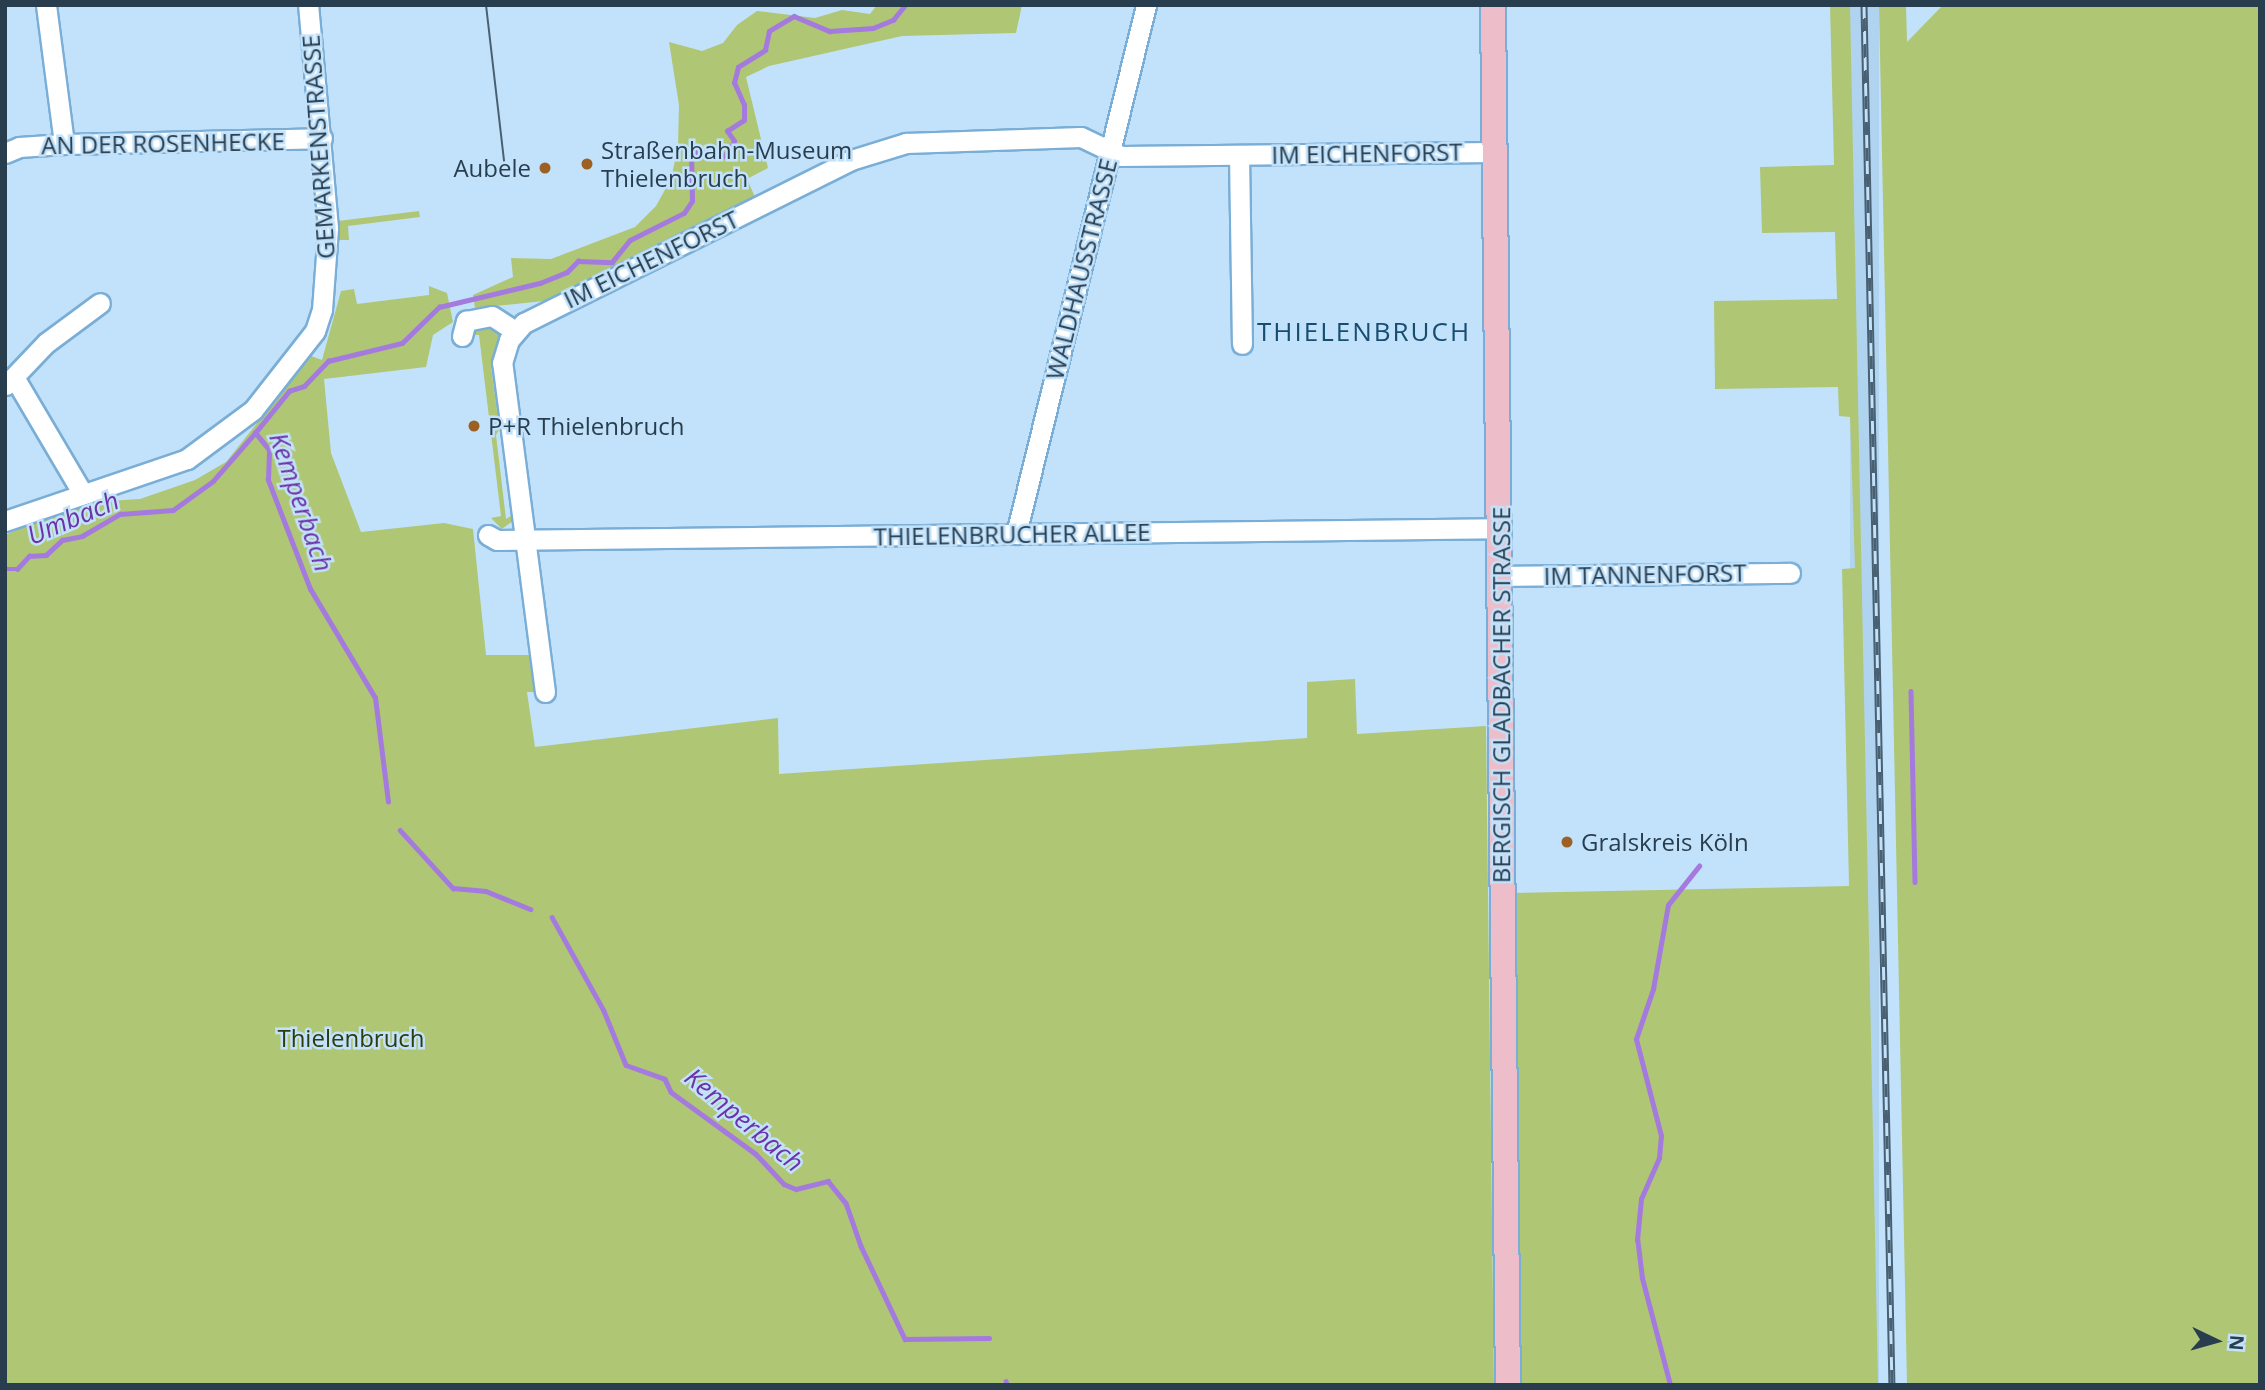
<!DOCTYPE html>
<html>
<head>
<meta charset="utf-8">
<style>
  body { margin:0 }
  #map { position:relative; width:2265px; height:1390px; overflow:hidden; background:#c2e2fb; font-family:"Open Sans",sans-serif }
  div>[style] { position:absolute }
  .built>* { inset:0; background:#b0d4ef; transform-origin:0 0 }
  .green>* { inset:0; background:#afc674 }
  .stream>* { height:4.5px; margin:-2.25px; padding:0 2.25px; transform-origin:2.25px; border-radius:2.25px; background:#a47ade }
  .roads { filter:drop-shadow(2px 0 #7aaed6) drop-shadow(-2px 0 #7aaed6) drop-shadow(0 2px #7aaed6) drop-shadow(0 -2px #7aaed6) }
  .minor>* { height:19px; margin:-9.5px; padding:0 9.5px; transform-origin:9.5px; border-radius:9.5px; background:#fff }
  .major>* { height:24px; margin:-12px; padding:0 12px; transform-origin:12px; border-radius:12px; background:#edbdca }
  .tram>* { height:2px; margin:-1px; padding:0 1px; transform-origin:1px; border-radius:1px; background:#486072 }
  .rail>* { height:7px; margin-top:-3.5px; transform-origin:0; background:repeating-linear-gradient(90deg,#c2e2fb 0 13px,#486072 0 26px); box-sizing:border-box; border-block:2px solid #486072 }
  .dots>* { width:19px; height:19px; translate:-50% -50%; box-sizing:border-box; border:4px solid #c2e2fb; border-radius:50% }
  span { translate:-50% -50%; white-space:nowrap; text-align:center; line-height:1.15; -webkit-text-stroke:5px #c2e2fb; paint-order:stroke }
  .street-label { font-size:24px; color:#283e4f }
  .poi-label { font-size:24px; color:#283e4f }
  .left { translate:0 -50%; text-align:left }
  .right { translate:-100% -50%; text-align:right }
  .park-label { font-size:24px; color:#2f3b0a }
  .neighbourhood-label { font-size:26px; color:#184d70; letter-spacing:2px }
  .water-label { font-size:26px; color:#6b33a7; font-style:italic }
  .frame { position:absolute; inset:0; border:7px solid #283e4f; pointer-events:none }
  .north { position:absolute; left:2181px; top:1306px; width:70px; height:70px; -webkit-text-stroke:5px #c2e2fb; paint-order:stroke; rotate:95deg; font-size:19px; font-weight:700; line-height:28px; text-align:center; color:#283e4f }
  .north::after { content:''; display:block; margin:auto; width:24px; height:32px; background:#283e4f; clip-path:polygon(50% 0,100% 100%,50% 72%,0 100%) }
</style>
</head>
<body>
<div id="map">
  <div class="built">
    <div style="left:1850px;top:5px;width:29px;height:1380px"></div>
  </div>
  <div class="green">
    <div style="clip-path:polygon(877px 5px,1022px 5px,1016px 33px,902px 36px,769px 66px,746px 77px,768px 168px,747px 179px,755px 197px,599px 279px,544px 301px,475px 308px,473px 295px,513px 277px,511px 258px,551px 259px,635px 227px,656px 206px,671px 179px,678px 147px,679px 105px,669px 42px,702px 51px,723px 43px,737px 25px,757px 11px,815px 18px,842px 10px,870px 14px)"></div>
    <div style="clip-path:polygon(1830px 5px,1850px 5px,1878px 1385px,1515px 1385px,1512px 893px,1849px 886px,1842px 569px,1855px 568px,1850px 417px,1839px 416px,1838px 387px,1715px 389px,1714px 301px,1837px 299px,1835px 232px,1762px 233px,1760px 167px,1834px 165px)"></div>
    <div style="clip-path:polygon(1879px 5px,1906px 5px,1907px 42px,1943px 5px,2260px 5px,2260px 1385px,1907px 1385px)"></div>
    <div style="clip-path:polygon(419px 211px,420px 217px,348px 226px,349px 240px,337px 240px,338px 221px)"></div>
    <div style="clip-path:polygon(429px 286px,447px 293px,453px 322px,433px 335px,426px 367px,324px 379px,331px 453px,361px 532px,444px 523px,473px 529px,486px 655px,536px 655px,541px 692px,527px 692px,535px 747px,778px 718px,779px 774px,1307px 738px,1307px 682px,1355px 679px,1357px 734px,1486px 726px,1494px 1385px,5px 1385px,5px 535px,63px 510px,91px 502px,140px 499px,195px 480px,226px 462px,311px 356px,322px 360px,341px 291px,354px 289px,357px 304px,429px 295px)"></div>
    <div style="clip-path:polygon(489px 321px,503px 333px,491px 366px,498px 418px,503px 423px,496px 435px,506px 519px,514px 514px,514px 520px,502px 529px,491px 518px,501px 516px,479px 335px,468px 335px,469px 330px)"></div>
  </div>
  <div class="stream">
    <div style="left:5px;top:569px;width:12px"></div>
    <div style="left:17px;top:569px;width:18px;rotate:-47deg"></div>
    <div style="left:29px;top:556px;width:17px;rotate:-3deg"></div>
    <div style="left:46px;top:555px;width:22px;rotate:-43deg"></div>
    <div style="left:62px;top:540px;width:20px;rotate:-11deg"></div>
    <div style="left:82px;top:536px;width:44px;rotate:-30.1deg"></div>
    <div style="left:120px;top:514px;width:53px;rotate:-4.3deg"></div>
    <div style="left:173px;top:510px;width:49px;rotate:-35.9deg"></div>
    <div style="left:213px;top:481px;width:64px;rotate:-48.8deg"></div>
    <div style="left:1911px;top:691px;width:191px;rotate:88.8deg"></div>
    <div style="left:388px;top:802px;width:105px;rotate:-97.1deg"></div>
    <div style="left:375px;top:698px;width:127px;rotate:-120.8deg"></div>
    <div style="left:310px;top:589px;width:117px;rotate:-111.1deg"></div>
    <div style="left:268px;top:480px;width:30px;rotate:-88deg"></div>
    <div style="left:269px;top:450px;width:22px;rotate:-129deg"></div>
    <div style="left:255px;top:433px;width:54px;rotate:-51deg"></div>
    <div style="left:289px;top:391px;width:16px;rotate:-18deg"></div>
    <div style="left:304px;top:386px;width:35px;rotate:-46deg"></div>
    <div style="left:328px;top:361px;width:76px;rotate:-13.7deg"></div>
    <div style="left:402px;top:343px;width:52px;rotate:-44.2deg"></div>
    <div style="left:439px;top:307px;width:104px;rotate:-13.4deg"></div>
    <div style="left:540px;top:283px;width:29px;rotate:-22deg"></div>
    <div style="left:567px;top:272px;width:16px;rotate:-45deg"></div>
    <div style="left:578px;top:261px;width:34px;rotate:2deg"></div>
    <div style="left:612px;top:262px;width:28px;rotate:-51deg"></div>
    <div style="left:630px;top:240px;width:60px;rotate:-26.6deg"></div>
    <div style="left:684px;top:213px;width:14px;rotate:-56deg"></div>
    <div style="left:692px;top:201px;width:46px;rotate:-91.2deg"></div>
    <div style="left:691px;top:155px;width:11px;rotate:-27deg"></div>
    <div style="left:701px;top:150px;width:22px;rotate:22deg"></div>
    <div style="left:721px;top:158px;width:11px;rotate:-41deg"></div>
    <div style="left:729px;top:151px;width:11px;rotate:-63deg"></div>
    <div style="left:734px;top:141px;width:12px;rotate:-125deg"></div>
    <div style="left:727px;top:131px;width:20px;rotate:-33deg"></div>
    <div style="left:744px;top:120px;width:15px;rotate:-90deg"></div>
    <div style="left:744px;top:105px;width:24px;rotate:-114deg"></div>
    <div style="left:734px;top:83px;width:16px;rotate:-76deg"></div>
    <div style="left:738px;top:67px;width:32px;rotate:-32deg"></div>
    <div style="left:765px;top:50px;width:19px;rotate:-78deg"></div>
    <div style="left:769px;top:31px;width:29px;rotate:-31deg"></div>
    <div style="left:794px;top:16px;width:39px;rotate:23deg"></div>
    <div style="left:830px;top:31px;width:43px;rotate:-4deg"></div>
    <div style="left:873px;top:28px;width:22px;rotate:-22deg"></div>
    <div style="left:893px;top:20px;width:19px;rotate:-51deg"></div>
    <div style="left:400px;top:830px;width:79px;rotate:47.6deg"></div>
    <div style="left:453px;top:888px;width:33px;rotate:5deg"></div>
    <div style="left:486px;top:891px;width:48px;rotate:22.2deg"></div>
    <div style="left:552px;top:917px;width:107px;rotate:61deg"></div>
    <div style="left:604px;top:1011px;width:58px;rotate:67.8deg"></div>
    <div style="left:626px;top:1065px;width:41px;rotate:19.7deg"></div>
    <div style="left:665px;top:1079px;width:14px;rotate:65deg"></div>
    <div style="left:671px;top:1092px;width:105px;rotate:36.1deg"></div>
    <div style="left:756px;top:1154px;width:41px;rotate:47deg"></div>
    <div style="left:784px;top:1184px;width:13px;rotate:23deg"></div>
    <div style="left:796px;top:1189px;width:33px;rotate:-14deg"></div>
    <div style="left:828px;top:1181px;width:28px;rotate:51deg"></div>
    <div style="left:846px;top:1203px;width:46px;rotate:70.8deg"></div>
    <div style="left:861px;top:1246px;width:103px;rotate:64.7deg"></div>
    <div style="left:905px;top:1339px;width:84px;rotate:-0.7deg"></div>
    <div style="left:1006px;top:1381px;width:4px;rotate:76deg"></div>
    <div style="left:1670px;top:1385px;width:111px;rotate:-104.7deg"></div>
    <div style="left:1642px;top:1278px;width:38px;rotate:-97deg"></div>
    <div style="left:1637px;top:1240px;width:41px;rotate:-84.4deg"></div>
    <div style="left:1641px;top:1199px;width:45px;rotate:-66.3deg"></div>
    <div style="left:1659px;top:1158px;width:22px;rotate:-85deg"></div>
    <div style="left:1661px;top:1136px;width:100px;rotate:-104.5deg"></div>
    <div style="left:1636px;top:1039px;width:53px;rotate:-71.2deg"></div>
    <div style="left:1653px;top:989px;width:85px;rotate:-79.9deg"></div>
    <div style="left:1668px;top:905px;width:50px;rotate:-51.5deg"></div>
  </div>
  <div class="roads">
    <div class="minor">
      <div style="left:46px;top:5px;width:140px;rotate:82.6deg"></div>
      <div style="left:5px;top:153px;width:15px;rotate:-23deg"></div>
      <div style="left:19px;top:147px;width:45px;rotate:-3.8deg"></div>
      <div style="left:64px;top:144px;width:258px;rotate:-1.3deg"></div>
      <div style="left:1239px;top:155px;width:189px;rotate:89.1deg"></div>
      <div style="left:462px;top:336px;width:16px;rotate:-75deg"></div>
      <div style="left:466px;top:321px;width:26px;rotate:-11deg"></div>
      <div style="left:492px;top:316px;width:27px;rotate:33deg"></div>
      <div style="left:14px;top:377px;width:136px;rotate:59.5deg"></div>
      <div style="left:6px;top:385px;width:58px;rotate:-46.4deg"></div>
      <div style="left:46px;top:343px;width:67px;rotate:-36.5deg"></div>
      <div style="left:5px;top:521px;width:192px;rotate:-18.8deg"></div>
      <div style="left:187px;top:459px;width:82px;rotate:-36.6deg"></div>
      <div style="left:253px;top:410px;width:100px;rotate:-51.9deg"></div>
      <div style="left:315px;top:331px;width:22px;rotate:-72deg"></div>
      <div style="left:322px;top:310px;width:82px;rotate:-85.8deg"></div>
      <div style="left:328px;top:228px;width:224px;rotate:-95.1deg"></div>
      <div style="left:1016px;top:534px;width:545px;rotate:-76.19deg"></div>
      <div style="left:488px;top:535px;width:10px;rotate:29deg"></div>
      <div style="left:497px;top:540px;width:1004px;rotate:-0.68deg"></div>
      <div style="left:1501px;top:576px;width:289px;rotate:-0.6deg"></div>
      <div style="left:545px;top:692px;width:332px;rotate:-97.4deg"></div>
      <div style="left:502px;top:363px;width:24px;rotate:-73deg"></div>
      <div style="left:509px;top:340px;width:23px;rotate:-49deg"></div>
      <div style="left:524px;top:323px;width:365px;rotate:-26.5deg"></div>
      <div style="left:851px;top:160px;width:58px;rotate:-17.2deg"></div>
      <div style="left:906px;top:143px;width:175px;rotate:-2deg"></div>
      <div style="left:1081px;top:137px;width:44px;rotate:25.4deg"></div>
      <div style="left:1121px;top:156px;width:373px;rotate:-0.6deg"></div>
    </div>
    <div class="major">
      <div style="left:1493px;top:5px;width:1380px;rotate:89.38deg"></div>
    </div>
  </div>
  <div class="tram">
    <div style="left:486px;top:5px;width:157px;rotate:83.4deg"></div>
  </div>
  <div class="rail">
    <div style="left:1864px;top:5px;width:1380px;rotate:88.84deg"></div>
  </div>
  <div class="dots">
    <div style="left:587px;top:164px;background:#9c6023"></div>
    <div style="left:545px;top:168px;background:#9c6023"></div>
    <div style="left:474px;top:426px;background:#9c6023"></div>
    <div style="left:1567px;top:842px;background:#9c6023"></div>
  </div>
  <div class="street-label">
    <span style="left:163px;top:143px;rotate:-1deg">AN DER ROSENHECKE</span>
    <span style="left:318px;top:147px;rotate:-94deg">GEMARKENSTRASSE</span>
    <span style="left:1367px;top:153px;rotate:-1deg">IM EICHENFORST</span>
    <span style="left:651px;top:259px;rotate:-26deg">IM EICHENFORST</span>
    <span style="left:1081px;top:269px;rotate:-76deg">WALDHAUSSTRASSE</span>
    <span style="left:1012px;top:534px;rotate:-1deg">THIELENBRUCHER ALLEE</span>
    <span style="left:1645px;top:574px;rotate:-1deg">IM TANNENFORST</span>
    <span style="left:1501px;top:695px;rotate:-90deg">BERGISCH GLADBACHER STRASSE</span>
  </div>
  <div class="poi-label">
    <span class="left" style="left:601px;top:164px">Straßenbahn-Museum<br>Thielenbruch</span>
    <span class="right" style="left:531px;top:168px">Aubele</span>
    <span class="left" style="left:488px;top:426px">P+R Thielenbruch</span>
    <span class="left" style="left:1581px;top:842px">Gralskreis Köln</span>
  </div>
  <div class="park-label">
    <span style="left:351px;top:1038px">Thielenbruch</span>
  </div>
  <div class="neighbourhood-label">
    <span style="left:1364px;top:332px">THIELENBRUCH</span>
  </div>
  <div class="water-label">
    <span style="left:301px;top:502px;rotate:71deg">Kemperbach</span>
    <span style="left:73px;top:518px;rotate:-23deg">Umbach</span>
    <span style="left:744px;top:1120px;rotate:40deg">Kemperbach</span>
  </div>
  <div class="frame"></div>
  <div class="north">N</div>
</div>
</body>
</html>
